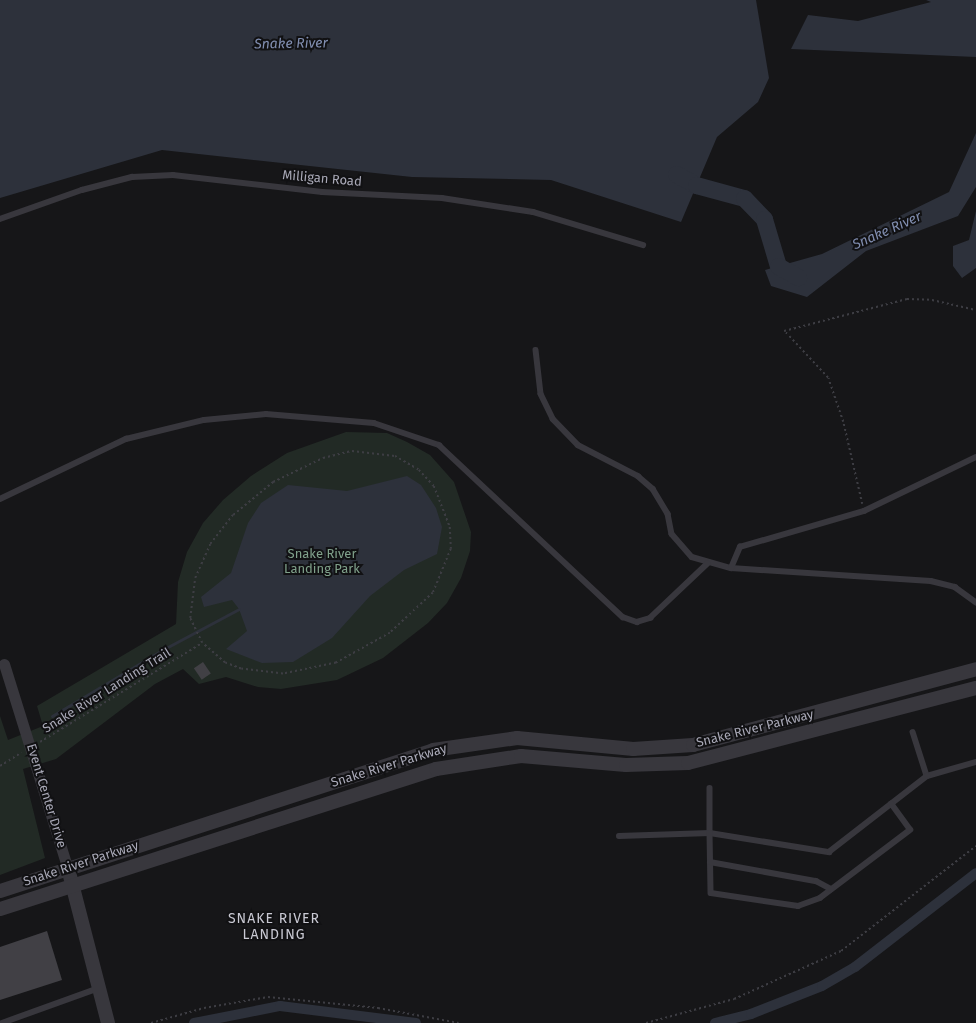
<!DOCTYPE html>
<html>
<head>
<meta charset="utf-8">
<style>
  body { margin:0 }
  #map { position:relative; width:976px; height:1023px; overflow:hidden; background:#161618; font-family:"Fira Sans",sans-serif }
  div>[style] { position:absolute }
  .green>* { inset:0; background:#222a25 }
  .water>* { inset:0; background:#2d313b }
  .stream>* { height:3px; margin:-1.5px; padding:0 1.5px; transform-origin:1.5px; border-radius:1.5px; background:#2d313b }
  .canal>* { height:10px; margin:-5px; padding:0 5px; transform-origin:5px; border-radius:5px; background:#2d313b }
  .river>* { height:17px; margin:-8.5px; padding:0 8.5px; transform-origin:8.5px; border-radius:8.5px; background:#2d313b }
  .building>* { inset:0; background:#414045; transform-origin:0 0 }
  .path>* { height:1.5px; margin-top:-0.75px; transform-origin:0; background:repeating-linear-gradient(90deg,#3d3d43 0 2px,transparent 0 5px) }
  .service>* { height:5.5px; margin:-2.75px; padding:0 2.75px; transform-origin:2.75px; border-radius:2.75px; background:#38373d }
  .minor>* { height:11px; margin:-5.5px; padding:0 5.5px; transform-origin:5.5px; border-radius:5.5px; background:#38373d }
  .tertiary>* { height:14px; margin:-7px; padding:0 7px; transform-origin:7px; border-radius:7px; background:#38373d }
  span { translate:-50% -50%; white-space:nowrap; text-align:center; line-height:1.15; -webkit-text-stroke:4px #111113; paint-order:stroke }
  .street-label { font-size:13px; color:#a9a9b7 }
  .park-label { font-size:13px; color:#80a18b }
  .water-label { font-size:14px; color:#818eb0; font-style:italic }
  .neighbourhood-label { font-size:14px; color:#c9c9d3; letter-spacing:1px }
</style>
</head>
<body>
<div id="map">
  <div class="green">
    <div style="clip-path:polygon(346px 432px,387px 433px,407px 442px,430px 455px,454px 482px,471px 532px,470px 551px,461px 578px,447px 603px,428px 623px,383px 658px,337px 680px,281px 689px,258px 687px,226px 677px,199px 684px,183px 669px,155px 684px,56px 759px,23px 769px,45px 858px,0 875px,0 716px,8px 740px,43px 726px,37px 706px,176px 624px,178px 582px,187px 552px,203px 523px,223px 500px,251px 476px,287px 453px)"></div>
  </div>
  <div class="water">
    <div style="clip-path:polygon(0 0,756px 0,769px 78px,758px 102px,717px 137px,681px 222px,551px 180px,412px 177px,162px 150px,0 198px)"></div>
    <div style="clip-path:polygon(926px 0,976px 0,976px 57px,791px 49px,808px 15px,858px 21px,931px 2px)"></div>
    <div style="clip-path:polygon(976px 133px,976px 187px,958px 216px,866px 251px,807px 297px,771px 286px,765px 270px,822px 254px,949px 192px)"></div>
    <div style="clip-path:polygon(976px 211px,976px 268px,962px 278px,953px 266px,953px 246px,969px 240px)"></div>
    <div style="clip-path:polygon(407px 476px,421px 485px,436px 508px,442px 527px,437px 554px,404px 570px,370px 596px,332px 638px,293px 662px,262px 663px,226px 649px,247px 631px,239px 609px,232px 600px,204px 607px,201px 597px,231px 573px,248px 523px,261px 503px,288px 485px,347px 491px)"></div>
  </div>
  <div class="stream">
    <div style="left:52px;top:716px;width:131px;rotate:-30.9deg"></div>
    <div style="left:164px;top:649px;width:85px;rotate:-28.1deg"></div>
  </div>
  <div class="canal">
    <div style="left:194px;top:1023px;width:88px;rotate:-11.2deg"></div>
    <div style="left:280px;top:1006px;width:137px;rotate:7.1deg"></div>
    <div style="left:715px;top:1023px;width:37px;rotate:-14deg"></div>
    <div style="left:751px;top:1014px;width:76px;rotate:-21.5deg"></div>
    <div style="left:822px;top:986px;width:38px;rotate:-30deg"></div>
    <div style="left:855px;top:967px;width:153px;rotate:-37.8deg"></div>
  </div>
  <div class="river">
    <div style="left:676px;top:174px;width:23px;rotate:29deg"></div>
    <div style="left:696px;top:185px;width:50px;rotate:15.2deg"></div>
    <div style="left:744px;top:198px;width:29px;rotate:46deg"></div>
    <div style="left:764px;top:219px;width:49px;rotate:73.4deg"></div>
    <div style="left:778px;top:266px;width:23px;rotate:29deg"></div>
  </div>
  <div class="building">
    <div style="left:203px;top:662px;width:14px;height:11px;rotate:56deg"></div>
    <div style="clip-path:polygon(47px 931px,62px 980px,0 1000px,0 947px)"></div>
  </div>
  <div class="path">
    <div style="left:352px;top:451px;width:43px;rotate:6.6deg"></div>
    <div style="left:395px;top:456px;width:28px;rotate:30deg"></div>
    <div style="left:419px;top:470px;width:22px;rotate:47deg"></div>
    <div style="left:434px;top:486px;width:44px;rotate:68.7deg"></div>
    <div style="left:450px;top:527px;width:22px;rotate:87deg"></div>
    <div style="left:451px;top:549px;width:48px;rotate:112.2deg"></div>
    <div style="left:433px;top:593px;width:59px;rotate:137.1deg"></div>
    <div style="left:390px;top:633px;width:62px;rotate:150.9deg"></div>
    <div style="left:336px;top:663px;width:54px;rotate:168.3deg"></div>
    <div style="left:283px;top:674px;width:42px;rotate:-173.2deg"></div>
    <div style="left:241px;top:669px;width:17px;rotate:-159deg"></div>
    <div style="left:225px;top:663px;width:30px;rotate:-139deg"></div>
    <div style="left:202px;top:643px;width:28px;rotate:-116deg"></div>
    <div style="left:190px;top:618px;width:40px;rotate:-82.9deg"></div>
    <div style="left:195px;top:578px;width:37px;rotate:-66deg"></div>
    <div style="left:210px;top:544px;width:37px;rotate:-52deg"></div>
    <div style="left:233px;top:515px;width:52px;rotate:-39.5deg"></div>
    <div style="left:273px;top:482px;width:55px;rotate:-25.6deg"></div>
    <div style="left:323px;top:458px;width:30px;rotate:-14deg"></div>
    <div style="left:862px;top:504px;width:84px;rotate:-103deg"></div>
    <div style="left:843px;top:422px;width:46px;rotate:-108.8deg"></div>
    <div style="left:828px;top:378px;width:64px;rotate:-133.1deg"></div>
    <div style="left:784px;top:331px;width:127px;rotate:-14.6deg"></div>
    <div style="left:907px;top:299px;width:25px;rotate:2deg"></div>
    <div style="left:932px;top:300px;width:45px;rotate:12.8deg"></div>
    <div style="left:40px;top:742px;width:190px;rotate:-31.4deg"></div>
    <div style="left:0;top:766px;width:25px;rotate:-32deg"></div>
    <div style="left:151px;top:1023px;width:55px;rotate:-15.8deg"></div>
    <div style="left:204px;top:1008px;width:65px;rotate:-9.8deg"></div>
    <div style="left:268px;top:997px;width:111px;rotate:5.7deg"></div>
    <div style="left:378px;top:1008px;width:82px;rotate:10.5deg"></div>
    <div style="left:646px;top:1023px;width:91px;rotate:-15.3deg"></div>
    <div style="left:734px;top:999px;width:117px;rotate:-24.2deg"></div>
    <div style="left:841px;top:951px;width:171px;rotate:-37.9deg"></div>
  </div>
  <div class="service">
    <div style="left:0;top:219px;width:87px;rotate:-19.5deg"></div>
    <div style="left:82px;top:190px;width:52px;rotate:-14.6deg"></div>
    <div style="left:132px;top:177px;width:41px;rotate:-2.8deg"></div>
    <div style="left:173px;top:175px;width:150px;rotate:6.5deg"></div>
    <div style="left:322px;top:192px;width:120px;rotate:2.9deg"></div>
    <div style="left:442px;top:198px;width:92px;rotate:8.7deg"></div>
    <div style="left:533px;top:212px;width:115px;rotate:16.7deg"></div>
    <div style="left:536px;top:350px;width:44px;rotate:83.5deg"></div>
    <div style="left:541px;top:394px;width:28px;rotate:64deg"></div>
    <div style="left:553px;top:419px;width:36px;rotate:46deg"></div>
    <div style="left:578px;top:445px;width:68px;rotate:27.3deg"></div>
    <div style="left:638px;top:476px;width:20px;rotate:41deg"></div>
    <div style="left:653px;top:489px;width:29px;rotate:59deg"></div>
    <div style="left:668px;top:514px;width:20px;rotate:79deg"></div>
    <div style="left:672px;top:534px;width:30px;rotate:49deg"></div>
    <div style="left:692px;top:557px;width:41px;rotate:15.8deg"></div>
    <div style="left:731px;top:568px;width:200px;rotate:3.7deg"></div>
    <div style="left:931px;top:581px;width:25px;rotate:14deg"></div>
    <div style="left:955px;top:587px;width:26px;rotate:36deg"></div>
    <div style="left:0;top:499px;width:140px;rotate:-25.5deg"></div>
    <div style="left:126px;top:439px;width:80px;rotate:-13.7deg"></div>
    <div style="left:204px;top:420px;width:62px;rotate:-5.5deg"></div>
    <div style="left:266px;top:414px;width:108px;rotate:4.8deg"></div>
    <div style="left:374px;top:423px;width:69px;rotate:18.7deg"></div>
    <div style="left:439px;top:445px;width:252px;rotate:43.1deg"></div>
    <div style="left:623px;top:617px;width:15px;rotate:20deg"></div>
    <div style="left:637px;top:622px;width:14px;rotate:-17deg"></div>
    <div style="left:650px;top:618px;width:79px;rotate:-43.5deg"></div>
    <div style="left:731px;top:568px;width:23px;rotate:-67deg"></div>
    <div style="left:740px;top:547px;width:129px;rotate:-16.2deg"></div>
    <div style="left:864px;top:511px;width:124px;rotate:-25.7deg"></div>
    <div style="left:913px;top:732px;width:46px;rotate:72.3deg"></div>
    <div style="left:927px;top:776px;width:51px;rotate:-15.9deg"></div>
    <div style="left:710px;top:788px;width:45px;rotate:90deg"></div>
    <div style="left:710px;top:833px;width:121px;rotate:9.1deg"></div>
    <div style="left:829px;top:852px;width:124px;rotate:-37.8deg"></div>
    <div style="left:619px;top:836px;width:91px;rotate:-1.9deg"></div>
    <div style="left:710px;top:833px;width:60px;rotate:89deg"></div>
    <div style="left:711px;top:893px;width:88px;rotate:8.5deg"></div>
    <div style="left:798px;top:906px;width:23px;rotate:-20deg"></div>
    <div style="left:820px;top:898px;width:113px;rotate:-37.1deg"></div>
    <div style="left:910px;top:830px;width:32px;rotate:-126deg"></div>
    <div style="left:710px;top:862px;width:108px;rotate:10.2deg"></div>
    <div style="left:816px;top:881px;width:17px;rotate:28deg"></div>
    <div style="left:2px;top:1023px;width:103px;rotate:-19.8deg"></div>
  </div>
  <div class="minor">
    <div style="left:4px;top:664px;width:215px;rotate:72.7deg"></div>
  </div>
  <div class="tertiary">
    <div style="left:70px;top:876px;width:152px;rotate:75.5deg"></div>
    <div style="left:0;top:891px;width:455px;rotate:-18deg"></div>
    <div style="left:433px;top:750px;width:85px;rotate:-8.1deg"></div>
    <div style="left:517px;top:738px;width:117px;rotate:5.4deg"></div>
    <div style="left:633px;top:749px;width:60px;rotate:-3.8deg"></div>
    <div style="left:693px;top:745px;width:293px;rotate:-15deg"></div>
    <div style="left:0;top:909px;width:458px;rotate:-17.8deg"></div>
    <div style="left:436px;top:769px;width:86px;rotate:-8.7deg"></div>
    <div style="left:521px;top:756px;width:105px;rotate:4.9deg"></div>
    <div style="left:626px;top:765px;width:62px;rotate:-1.8deg"></div>
    <div style="left:688px;top:763px;width:298px;rotate:-14.6deg"></div>
  </div>
  <div class="street-label">
    <span style="left:322px;top:179px;rotate:5deg">Milligan Road</span>
    <span style="left:107px;top:691px;rotate:-32deg">Snake River Landing Trail</span>
    <span style="left:755px;top:729px;rotate:-14deg">Snake River Parkway</span>
    <span style="left:389px;top:766px;rotate:-17deg">Snake River Parkway</span>
    <span style="left:46px;top:796px;rotate:73deg">Event Center Drive</span>
    <span style="left:81px;top:864px;rotate:-18deg">Snake River Parkway</span>
  </div>
  <div class="park-label">
    <span style="left:322px;top:562px">Snake River<br>Landing Park</span>
  </div>
  <div class="water-label">
    <span style="left:291px;top:44px;rotate:-1deg">Snake River</span>
    <span style="left:887px;top:231px;rotate:-24deg">Snake River</span>
  </div>
  <div class="neighbourhood-label">
    <span style="left:274px;top:927px">SNAKE RIVER<br>LANDING</span>
  </div>
</div>
</body>
</html>
